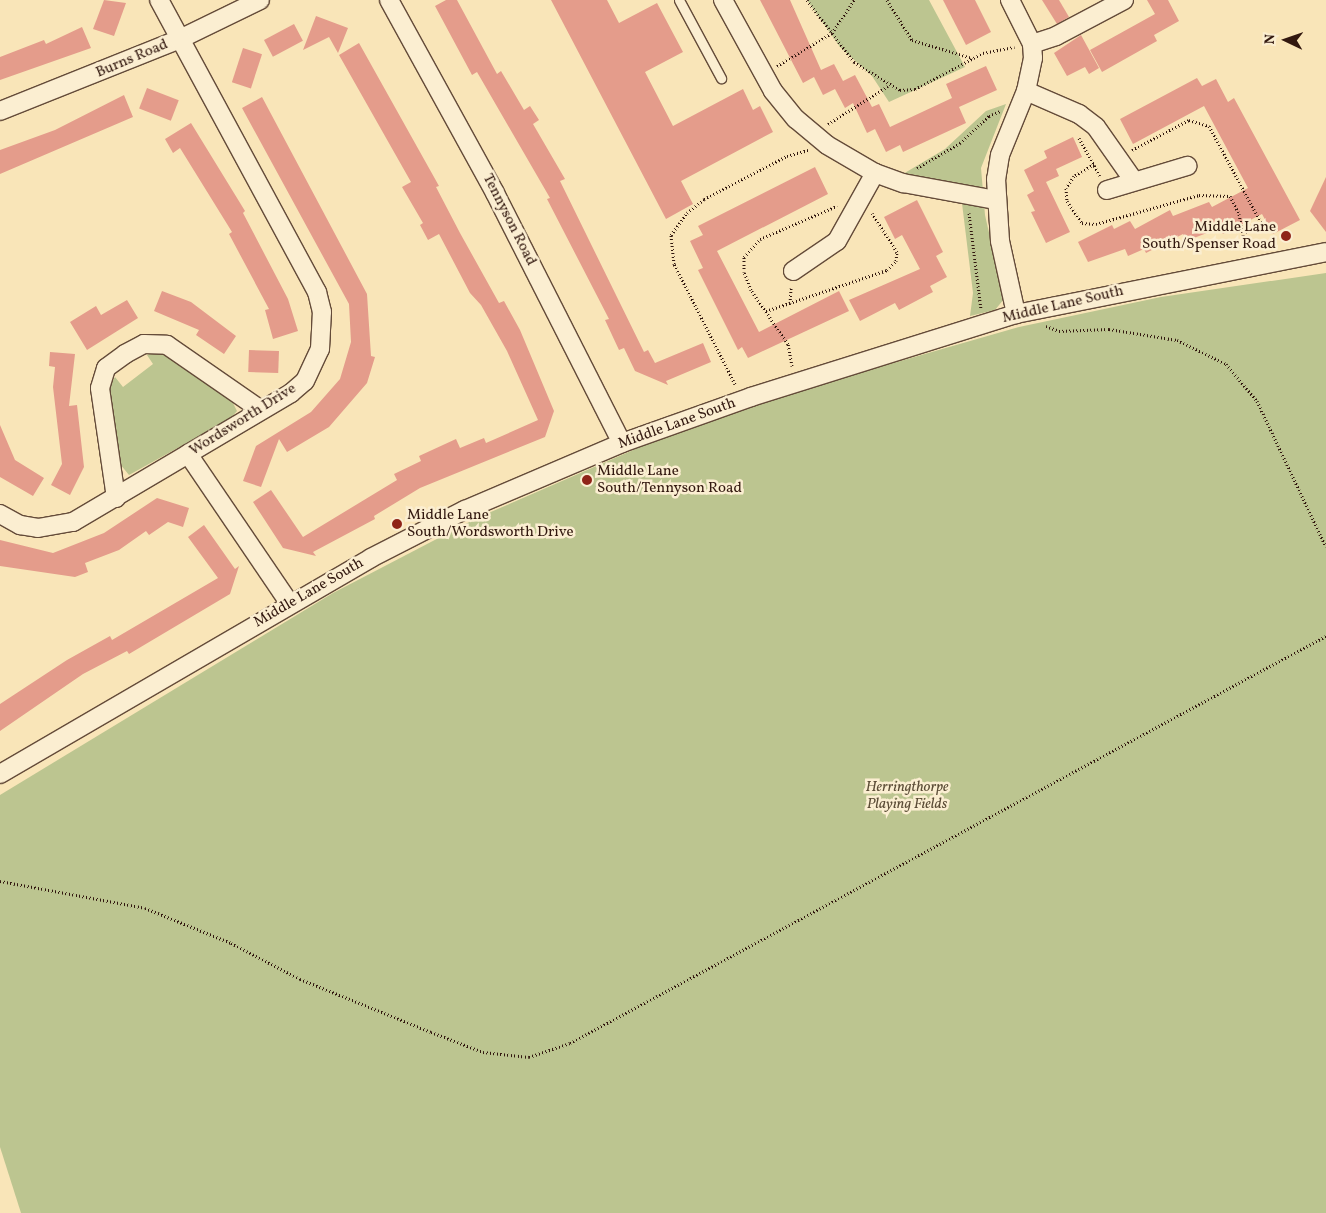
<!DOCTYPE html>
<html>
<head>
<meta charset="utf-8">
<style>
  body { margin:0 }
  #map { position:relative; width:1326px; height:1213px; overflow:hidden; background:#f9e5b8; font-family:Vollkorn,serif }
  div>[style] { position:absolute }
  .green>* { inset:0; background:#bcc590 }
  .building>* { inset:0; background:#e49c8b; transform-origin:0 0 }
  .path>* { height:3px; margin-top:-1.5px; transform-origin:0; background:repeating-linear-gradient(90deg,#32180f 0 1px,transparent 0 3.5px) }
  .roads { filter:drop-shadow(1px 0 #644b39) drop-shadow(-1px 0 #644b39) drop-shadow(0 1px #644b39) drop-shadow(0 -1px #644b39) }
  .service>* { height:9px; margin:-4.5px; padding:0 4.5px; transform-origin:4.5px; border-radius:4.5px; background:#fbeed1 }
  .minor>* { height:18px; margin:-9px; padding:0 9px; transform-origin:9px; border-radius:9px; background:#fbeed1 }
  .dots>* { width:14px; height:14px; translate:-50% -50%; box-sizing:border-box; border:2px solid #fbeed1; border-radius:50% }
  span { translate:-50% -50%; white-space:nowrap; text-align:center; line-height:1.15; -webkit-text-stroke:5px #fbeed1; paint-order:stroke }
  .street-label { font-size:15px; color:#32180f }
  .poi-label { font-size:15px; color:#32180f }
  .right { translate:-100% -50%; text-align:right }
  .left { translate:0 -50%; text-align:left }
  .park-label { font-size:15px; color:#5b4c36; font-style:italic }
  .north { position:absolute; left:1261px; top:15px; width:50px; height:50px; -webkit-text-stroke:4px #fbeed1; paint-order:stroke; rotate:273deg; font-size:14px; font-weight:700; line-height:20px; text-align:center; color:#32180f }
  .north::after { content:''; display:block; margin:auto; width:18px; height:22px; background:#32180f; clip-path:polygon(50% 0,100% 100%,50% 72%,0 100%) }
</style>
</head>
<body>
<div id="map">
  <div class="green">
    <div style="clip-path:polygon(807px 0,929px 0,965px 67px,889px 102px,872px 76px,840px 47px)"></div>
    <div style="clip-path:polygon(1006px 104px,981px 168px,985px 215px,1004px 299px,995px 310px,970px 316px,973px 293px,960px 187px,903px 174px,945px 149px,986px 111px)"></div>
    <div style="clip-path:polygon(1326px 273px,1326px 1213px,21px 1213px,0 1147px,0 795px,333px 593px,477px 518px,647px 444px,754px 403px,1019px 327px,1161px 297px)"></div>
    <div style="clip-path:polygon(154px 352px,165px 353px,230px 397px,237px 411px,230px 419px,129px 475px,120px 464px,109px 387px,115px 377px,123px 387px,153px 364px,147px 355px)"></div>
  </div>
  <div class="building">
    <div style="clip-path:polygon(104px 0,126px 3px,114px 36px,93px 29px)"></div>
    <div style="clip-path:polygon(446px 0,457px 0,497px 74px,501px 71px,524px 110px,530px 106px,539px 120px,533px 124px,565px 179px,560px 181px,644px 352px,648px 350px,655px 363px,703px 343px,711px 362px,666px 381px,668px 385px,635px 371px,624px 348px,619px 350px,605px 320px,609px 319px,547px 199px,550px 198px,477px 72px,472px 75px,435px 6px)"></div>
    <div style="clip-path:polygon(551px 0,607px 0,619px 23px,657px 3px,683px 52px,645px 72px,673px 126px,743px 89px,753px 110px,760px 106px,773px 132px,681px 181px,693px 204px,666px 219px)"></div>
    <div style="clip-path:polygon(760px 0,790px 0,821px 70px,834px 64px,843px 81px,855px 75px,872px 107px,879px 104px,890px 127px,952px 98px,946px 84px,986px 66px,997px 90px,959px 107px,966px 123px,903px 152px,900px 145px,886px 152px,875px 129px,867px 133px,853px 103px,845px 108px,835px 89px,823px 95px,814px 77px,803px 83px)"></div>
    <div style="clip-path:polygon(943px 0,975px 0,991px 32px,966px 45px)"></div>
    <div style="clip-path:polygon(1042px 0,1059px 0,1069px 17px,1057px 24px)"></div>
    <div style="clip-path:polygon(1147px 0,1168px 0,1179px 21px,1154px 35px,1157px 41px,1102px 72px,1090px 50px,1155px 14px)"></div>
    <div style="clip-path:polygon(316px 16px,348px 28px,338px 53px,329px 37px,303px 50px)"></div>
    <div style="left:294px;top:24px;width:19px;height:34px;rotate:62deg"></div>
    <div style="clip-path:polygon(82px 27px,91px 48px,0 80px,0 57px,44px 40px,46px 44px)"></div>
    <div style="clip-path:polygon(1081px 35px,1099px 68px,1089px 74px,1085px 67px,1067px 76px,1054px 53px)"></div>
    <div style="clip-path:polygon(359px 43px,439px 186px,436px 187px,460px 233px,499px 303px,504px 301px,520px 330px,554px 411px,545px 437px,420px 488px,374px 516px,375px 519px,313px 552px,316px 556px,283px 548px,253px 502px,271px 490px,303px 537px,397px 480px,394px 474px,421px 461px,419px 456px,456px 439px,460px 448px,484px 438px,486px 443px,538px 420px,507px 351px,481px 305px,470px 293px,439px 234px,428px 240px,420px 225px,423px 223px,402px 187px,411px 182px,339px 55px)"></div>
    <div style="left:243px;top:48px;width:20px;height:36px;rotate:18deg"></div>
    <div style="clip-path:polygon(1197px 78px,1202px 86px,1216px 79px,1228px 102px,1234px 98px,1300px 220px,1273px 234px,1262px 214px,1223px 234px,1220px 228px,1186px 241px,1183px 234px,1146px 253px,1144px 249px,1128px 256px,1125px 249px,1088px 262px,1078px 242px,1112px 225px,1114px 229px,1130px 221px,1135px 229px,1170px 210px,1173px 216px,1209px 202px,1212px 207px,1248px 188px,1204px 106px,1133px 144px,1120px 119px)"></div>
    <div style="left:147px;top:88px;width:34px;height:22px;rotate:21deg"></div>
    <div style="clip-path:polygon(124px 95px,133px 117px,0 174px,0 150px,55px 130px)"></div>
    <div style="clip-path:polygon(262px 97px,367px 294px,371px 356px,375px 357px,367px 383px,329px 427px,287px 452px,279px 439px,261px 487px,243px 481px,256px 446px,311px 412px,340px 379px,351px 342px,349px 304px,242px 108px)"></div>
    <div style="clip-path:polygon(191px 123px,245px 211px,243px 213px,288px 299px,298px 331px,273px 339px,265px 310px,269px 309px,229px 234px,232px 232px,180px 148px,173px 153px,165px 139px)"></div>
    <div style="clip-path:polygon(1073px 137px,1082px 157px,1056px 169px,1059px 176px,1046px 182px,1070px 232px,1046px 243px,1031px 212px,1035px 211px,1027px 195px,1034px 191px,1024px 170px,1047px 158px,1044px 151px)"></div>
    <div style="clip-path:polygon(815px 167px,828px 194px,717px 251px,759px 332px,839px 291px,849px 311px,748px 358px,742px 347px,738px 350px,698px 270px,703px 268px,690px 241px,703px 235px,698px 226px)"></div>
    <div style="clip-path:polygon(1326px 177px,1326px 232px,1310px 211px)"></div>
    <div style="clip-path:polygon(917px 200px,943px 252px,936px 256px,947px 277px,930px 286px,933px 292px,899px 310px,895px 303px,860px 321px,849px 300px,920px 269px,902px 235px,895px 239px,884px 217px)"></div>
    <div style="clip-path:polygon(162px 291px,191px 302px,236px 336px,224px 354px,196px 335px,199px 330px,154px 311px)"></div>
    <div style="clip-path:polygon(127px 300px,138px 318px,87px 350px,70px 322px,96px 306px,101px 315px)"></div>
    <div style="left:249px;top:350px;width:30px;height:22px;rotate:2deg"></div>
    <div style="clip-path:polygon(50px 352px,75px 354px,69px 406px,77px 405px,84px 467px,70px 495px,51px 485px,62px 464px,53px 387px,55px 367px,49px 366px)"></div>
    <div style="clip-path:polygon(0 425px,15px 460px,44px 478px,33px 496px,0 477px)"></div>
    <div style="clip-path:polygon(157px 498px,189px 508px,183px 527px,168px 522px,149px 535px,146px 531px,119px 550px,85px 563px,88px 572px,75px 577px,0 566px,0 540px,53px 553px,104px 533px)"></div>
    <div style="clip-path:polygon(204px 525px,235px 569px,239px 566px,230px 594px,129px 654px,127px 651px,83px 674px,0 731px,0 704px,67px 660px,110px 636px,112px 640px,218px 578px,188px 537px)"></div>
  </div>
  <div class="path">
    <div style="left:807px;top:0;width:78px;rotate:52.8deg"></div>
    <div style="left:854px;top:62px;width:54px;rotate:31.3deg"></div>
    <div style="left:900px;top:90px;width:15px;rotate:-4deg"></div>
    <div style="left:915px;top:89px;width:77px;rotate:-27.9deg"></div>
    <div style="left:983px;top:53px;width:32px;rotate:-11deg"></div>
    <div style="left:887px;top:0;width:47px;rotate:58deg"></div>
    <div style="left:912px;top:40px;width:63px;rotate:16.7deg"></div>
    <div style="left:777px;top:66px;width:64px;rotate:-31deg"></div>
    <div style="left:832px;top:33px;width:40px;rotate:-56deg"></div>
    <div style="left:828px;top:124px;width:71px;rotate:-32.3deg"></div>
    <div style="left:1079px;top:138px;width:43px;rotate:61.1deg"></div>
    <div style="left:1132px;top:150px;width:64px;rotate:-27.8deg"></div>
    <div style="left:1189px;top:120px;width:21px;rotate:17deg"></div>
    <div style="left:1209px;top:126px;width:116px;rotate:61.7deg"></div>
    <div style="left:1264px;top:228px;width:19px;rotate:168deg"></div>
    <div style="left:1094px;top:164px;width:23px;rotate:149deg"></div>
    <div style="left:1074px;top:176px;width:14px;rotate:124deg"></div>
    <div style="left:1066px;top:188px;width:13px;rotate:86deg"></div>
    <div style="left:1067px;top:201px;width:27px;rotate:56deg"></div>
    <div style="left:1082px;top:223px;width:14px;rotate:4deg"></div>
    <div style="left:1096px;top:224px;width:107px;rotate:-15.7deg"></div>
    <div style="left:1199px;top:195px;width:31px;rotate:2deg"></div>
    <div style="left:1230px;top:196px;width:20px;rotate:63deg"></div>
    <div style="left:1239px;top:214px;width:38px;rotate:79deg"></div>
    <div style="left:917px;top:168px;width:50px;rotate:-30.2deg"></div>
    <div style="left:960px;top:143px;width:40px;rotate:-43deg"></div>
    <div style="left:989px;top:116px;width:12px;rotate:-24deg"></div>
    <div style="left:969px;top:213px;width:97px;rotate:82.9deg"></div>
    <div style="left:790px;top:303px;width:15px;rotate:-86deg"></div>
    <div style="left:766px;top:311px;width:128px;rotate:-18.7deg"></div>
    <div style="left:887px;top:270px;width:13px;rotate:-45deg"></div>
    <div style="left:896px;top:261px;width:9px;rotate:-84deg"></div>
    <div style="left:897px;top:252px;width:46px;rotate:-122.7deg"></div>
    <div style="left:1046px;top:326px;width:14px;rotate:21deg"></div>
    <div style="left:1059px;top:331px;width:50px;rotate:-2.3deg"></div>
    <div style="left:1109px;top:329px;width:69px;rotate:9.2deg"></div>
    <div style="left:1177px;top:340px;width:55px;rotate:26.1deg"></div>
    <div style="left:1226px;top:364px;width:48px;rotate:50deg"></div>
    <div style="left:1257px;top:401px;width:161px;rotate:64.7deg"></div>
    <div style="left:792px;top:366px;width:22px;rotate:-100deg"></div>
    <div style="left:788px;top:344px;width:65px;rotate:-124.4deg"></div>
    <div style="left:751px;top:290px;width:19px;rotate:-111deg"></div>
    <div style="left:744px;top:272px;width:15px;rotate:-90deg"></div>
    <div style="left:744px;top:257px;width:24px;rotate:-48deg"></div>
    <div style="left:760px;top:239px;width:84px;rotate:-23.2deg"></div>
    <div style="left:735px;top:384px;width:135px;rotate:-116.9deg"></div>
    <div style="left:674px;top:264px;width:29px;rotate:-96deg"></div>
    <div style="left:671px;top:235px;width:27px;rotate:-54deg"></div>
    <div style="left:687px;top:213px;width:22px;rotate:-39deg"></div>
    <div style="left:704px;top:199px;width:93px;rotate:-27.4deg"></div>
    <div style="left:787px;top:156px;width:22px;rotate:-16deg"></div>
    <div style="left:0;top:881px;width:147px;rotate:10.5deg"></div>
    <div style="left:145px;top:908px;width:93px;rotate:22.1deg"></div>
    <div style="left:231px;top:943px;width:78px;rotate:27.6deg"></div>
    <div style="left:300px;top:979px;width:141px;rotate:22deg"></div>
    <div style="left:431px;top:1032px;width:56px;rotate:21deg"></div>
    <div style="left:483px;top:1052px;width:46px;rotate:6.2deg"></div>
    <div style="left:529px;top:1057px;width:43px;rotate:-18.9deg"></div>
    <div style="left:570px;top:1043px;width:859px;rotate:-28.3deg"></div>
  </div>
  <div class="roads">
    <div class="service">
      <div style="left:679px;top:0;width:89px;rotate:61.7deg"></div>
    </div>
    <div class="minor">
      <div style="left:389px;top:0;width:220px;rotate:61.2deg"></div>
      <div style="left:495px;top:193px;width:280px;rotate:63.1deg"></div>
      <div style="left:723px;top:0;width:104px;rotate:61.2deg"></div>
      <div style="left:773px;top:91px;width:36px;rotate:51deg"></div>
      <div style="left:796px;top:119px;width:40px;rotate:40deg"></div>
      <div style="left:827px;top:145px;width:56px;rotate:30.3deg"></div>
      <div style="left:875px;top:173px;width:30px;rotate:20deg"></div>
      <div style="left:903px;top:183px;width:95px;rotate:10.4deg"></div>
      <div style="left:1010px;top:0;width:49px;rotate:63.4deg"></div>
      <div style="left:1032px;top:44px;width:14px;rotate:86deg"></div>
      <div style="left:1033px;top:58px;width:34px;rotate:102deg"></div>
      <div style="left:1026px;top:91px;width:69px;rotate:112.1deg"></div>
      <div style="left:1000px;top:155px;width:24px;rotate:99deg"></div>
      <div style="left:996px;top:179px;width:62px;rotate:86.3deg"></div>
      <div style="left:1000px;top:241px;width:75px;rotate:77.6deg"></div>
      <div style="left:1032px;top:44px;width:25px;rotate:-18deg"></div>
      <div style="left:1056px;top:36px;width:77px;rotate:-27.9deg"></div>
      <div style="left:1026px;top:91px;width:58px;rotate:23.5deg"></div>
      <div style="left:1079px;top:114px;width:21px;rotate:37deg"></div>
      <div style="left:1096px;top:127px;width:66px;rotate:54.9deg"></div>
      <div style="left:0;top:111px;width:194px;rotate:-21.8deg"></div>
      <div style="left:180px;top:39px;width:89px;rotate:-26deg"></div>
      <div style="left:1107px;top:190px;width:84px;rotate:-16.7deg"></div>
      <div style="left:793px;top:271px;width:53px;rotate:-34.3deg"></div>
      <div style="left:837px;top:241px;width:78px;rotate:-60.8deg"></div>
      <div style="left:188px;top:454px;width:181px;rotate:55.8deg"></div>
      <div style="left:116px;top:498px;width:111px;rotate:-98.3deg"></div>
      <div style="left:100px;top:388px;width:21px;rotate:-73deg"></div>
      <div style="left:106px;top:368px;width:24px;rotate:-36deg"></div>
      <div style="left:125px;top:354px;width:21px;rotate:-28deg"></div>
      <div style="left:144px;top:344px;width:23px;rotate:2deg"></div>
      <div style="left:167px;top:345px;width:114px;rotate:34.7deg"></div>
      <div style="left:0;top:514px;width:23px;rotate:29deg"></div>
      <div style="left:20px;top:525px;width:18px;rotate:9deg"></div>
      <div style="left:38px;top:528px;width:36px;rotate:-10deg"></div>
      <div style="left:73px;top:522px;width:253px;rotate:-30.6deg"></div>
      <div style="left:291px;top:393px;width:18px;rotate:-41deg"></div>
      <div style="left:305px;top:381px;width:35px;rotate:-65deg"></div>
      <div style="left:320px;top:349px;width:37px;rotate:-87deg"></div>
      <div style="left:322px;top:312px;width:21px;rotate:-104deg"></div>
      <div style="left:317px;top:292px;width:332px;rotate:-118.4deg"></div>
      <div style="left:0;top:774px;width:429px;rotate:-30.2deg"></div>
      <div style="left:371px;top:558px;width:106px;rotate:-27.1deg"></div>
      <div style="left:465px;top:510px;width:171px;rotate:-23.1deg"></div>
      <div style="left:622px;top:443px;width:137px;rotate:-19.6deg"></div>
      <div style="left:751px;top:397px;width:278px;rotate:-17.4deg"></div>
      <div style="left:1016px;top:314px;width:316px;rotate:-11.3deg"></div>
    </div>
  </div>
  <div class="dots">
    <div style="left:1286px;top:236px;background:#8f2418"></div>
    <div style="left:587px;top:480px;background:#8f2418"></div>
    <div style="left:397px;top:524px;background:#8f2418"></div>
  </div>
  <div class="street-label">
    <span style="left:132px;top:59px;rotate:-23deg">Burns Road</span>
    <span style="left:509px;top:220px;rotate:63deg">Tennyson Road</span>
    <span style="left:1063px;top:305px;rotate:-13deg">Middle Lane South</span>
    <span style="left:243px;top:420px;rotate:-32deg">Wordsworth Drive</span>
    <span style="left:677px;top:424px;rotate:-20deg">Middle Lane South</span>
    <span style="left:309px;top:593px;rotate:-30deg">Middle Lane South</span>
  </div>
  <div class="poi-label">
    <span class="right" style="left:1276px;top:236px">Middle Lane<br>South/Spenser Road</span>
    <span class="left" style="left:597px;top:480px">Middle Lane<br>South/Tennyson Road</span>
    <span class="left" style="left:407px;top:524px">Middle Lane<br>South/Wordsworth Drive</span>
  </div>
  <div class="park-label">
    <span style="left:907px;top:796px">Herringthorpe<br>Playing Fields</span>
  </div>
  <div class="north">N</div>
</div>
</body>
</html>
